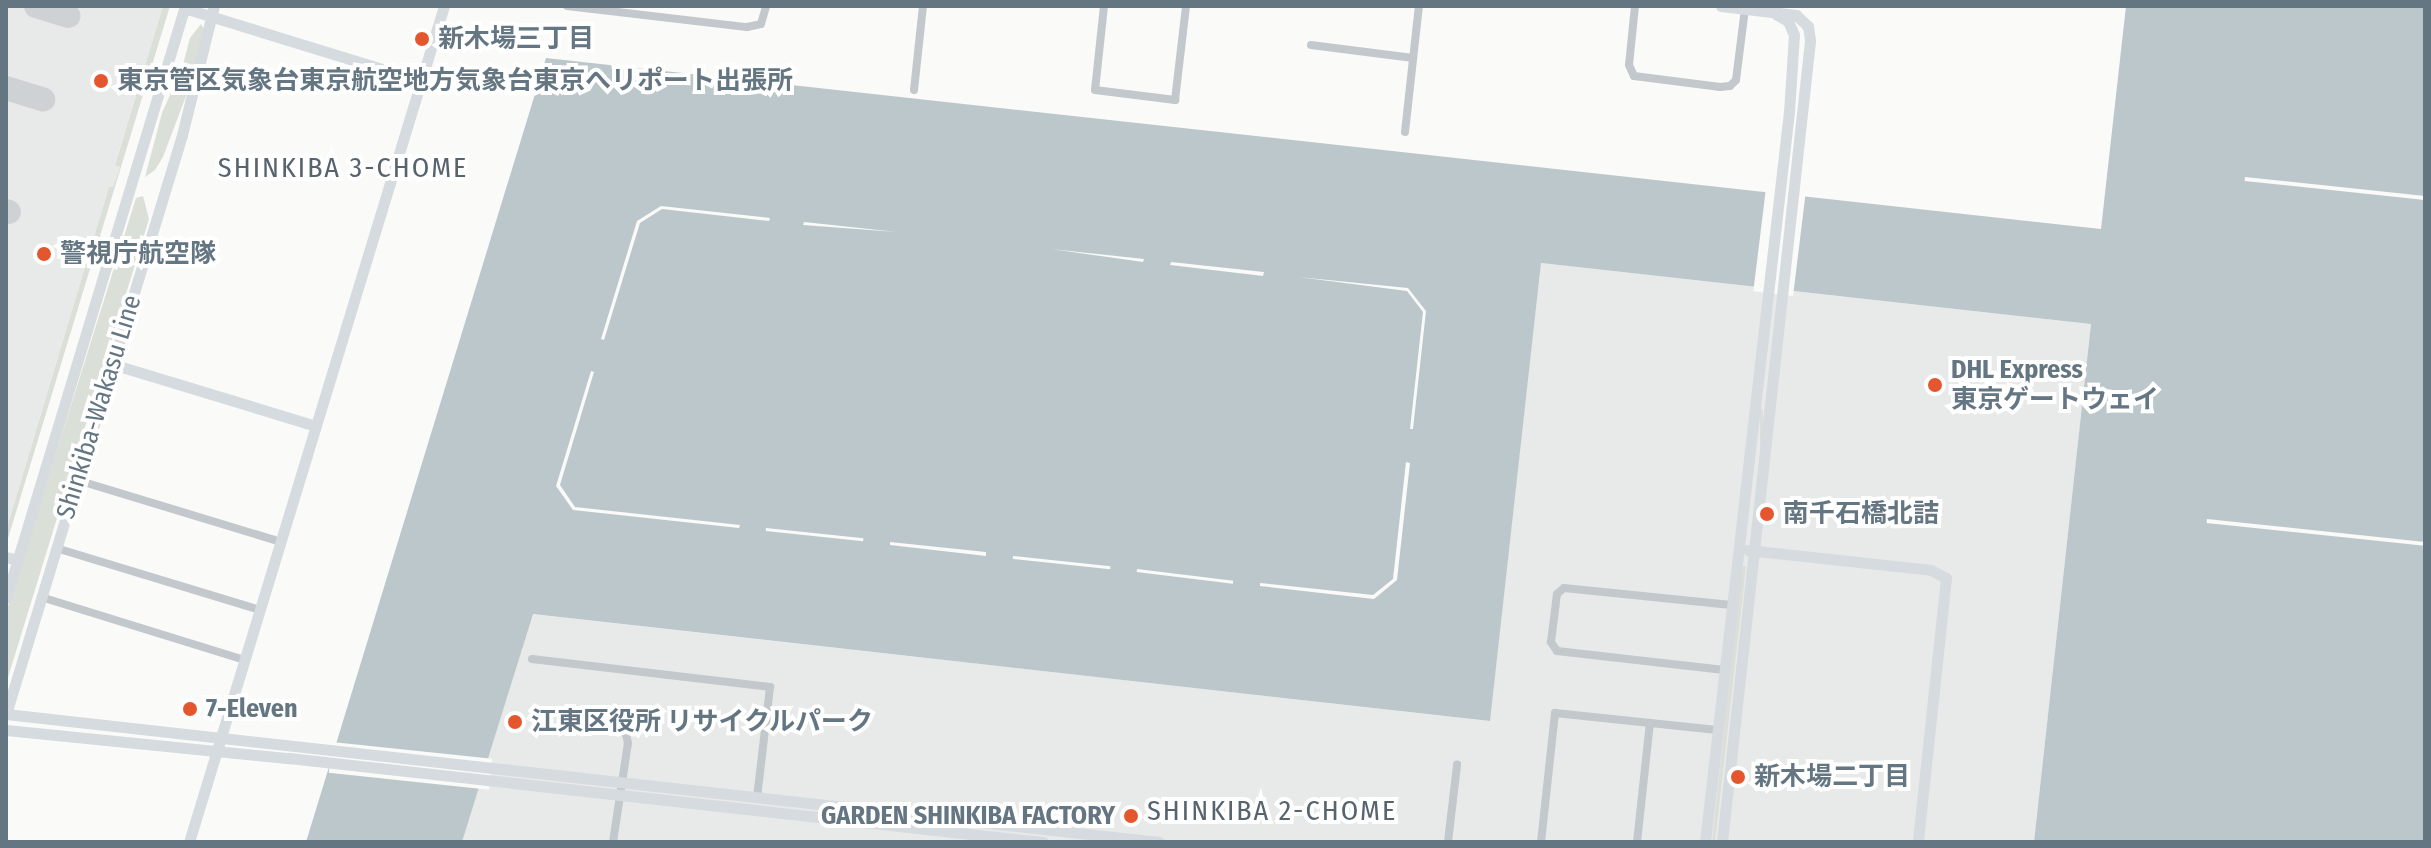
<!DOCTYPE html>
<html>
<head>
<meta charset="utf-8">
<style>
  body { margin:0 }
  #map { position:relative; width:2431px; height:848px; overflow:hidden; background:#fafaf8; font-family:"Fira Sans Condensed","Noto Sans JP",sans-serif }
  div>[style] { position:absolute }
  .built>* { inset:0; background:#e8e9e9 }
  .green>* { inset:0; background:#dadfd7; transform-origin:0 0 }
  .water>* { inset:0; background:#bbc7cb }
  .pier>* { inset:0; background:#fafaf8; transform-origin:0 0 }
  .taxiway>* { height:24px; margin:-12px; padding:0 12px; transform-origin:12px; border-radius:12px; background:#ced2d4 }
  .street>* { height:8px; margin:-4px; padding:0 4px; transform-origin:4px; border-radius:4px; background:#c3c8cc }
  .secondary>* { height:11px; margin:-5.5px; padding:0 5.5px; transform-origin:5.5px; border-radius:5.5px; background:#d6dbdf }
  .dots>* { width:22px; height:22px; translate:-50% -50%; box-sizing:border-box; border:4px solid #fff; border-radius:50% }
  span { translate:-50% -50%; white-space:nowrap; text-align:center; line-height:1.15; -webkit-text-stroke:8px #fff; paint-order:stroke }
  .poi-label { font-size:26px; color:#657683; font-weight:700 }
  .left { translate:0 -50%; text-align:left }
  .right { translate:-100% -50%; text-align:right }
  .street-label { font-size:26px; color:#657683 }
  .neighbourhood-label { font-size:28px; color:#57646e; letter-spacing:2px }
  .frame { position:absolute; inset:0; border:8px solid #657683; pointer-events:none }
</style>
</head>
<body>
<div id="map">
  <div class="built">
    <div style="clip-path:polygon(6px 6px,163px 6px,115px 164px,120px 166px,113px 188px,109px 187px,6px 531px)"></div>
    <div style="clip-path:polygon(1541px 263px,2091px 324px,2034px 842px,462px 842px,532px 614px,1489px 721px)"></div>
  </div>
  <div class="green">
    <div style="clip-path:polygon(163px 6px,170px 6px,6px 545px,6px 531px,109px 187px,113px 187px,120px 167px,115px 165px)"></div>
    <div style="clip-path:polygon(201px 24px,204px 29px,192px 80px,163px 157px,155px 170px,145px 177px,162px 113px,182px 68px,190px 38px)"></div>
    <div style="clip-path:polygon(143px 196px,149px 219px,6px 684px,6px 613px,136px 198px)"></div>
    <div style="left:1760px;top:410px;width:3px;height:118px"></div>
    <div style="clip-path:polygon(1742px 566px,1746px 566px,1715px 842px,1712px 842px)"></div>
  </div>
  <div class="water">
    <div style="clip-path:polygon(2126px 6px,2425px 6px,2425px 842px,2034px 842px,2091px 324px,1541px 263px,1490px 721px,533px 614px,462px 842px,306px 842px,546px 58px,2101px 229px)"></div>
  </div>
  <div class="pier">
    <div style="left:2245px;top:177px;width:181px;height:4px;rotate:6deg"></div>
    <div style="left:1766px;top:188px;width:40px;height:104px;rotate:7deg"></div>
    <div style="clip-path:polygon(661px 206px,770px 218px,769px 221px,662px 209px,640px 223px,604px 340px,601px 339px,637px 221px)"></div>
    <div style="clip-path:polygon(804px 222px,897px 232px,803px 225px)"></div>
    <div style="clip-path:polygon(1051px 249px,1144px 259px,1143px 262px)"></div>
    <div style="clip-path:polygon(1171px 262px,1264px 272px,1263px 276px,1170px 265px)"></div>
    <div style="clip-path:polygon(1298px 277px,1408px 288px,1426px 311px,1413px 429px,1410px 429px,1423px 312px,1407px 291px)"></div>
    <div style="clip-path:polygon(591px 371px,594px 372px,560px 485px,575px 507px,740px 525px,739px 528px,573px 510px,556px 486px)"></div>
    <div style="clip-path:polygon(1406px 462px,1410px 463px,1397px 580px,1374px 599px,1260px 586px,1260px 583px,1373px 595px,1393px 579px)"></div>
    <div style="left:2207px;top:519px;width:219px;height:4px;rotate:6deg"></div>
    <div style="left:766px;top:528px;width:98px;height:3px;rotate:6deg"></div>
    <div style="clip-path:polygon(890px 542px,986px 552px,986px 556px,890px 545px)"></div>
    <div style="left:1013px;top:556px;width:98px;height:3px;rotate:6deg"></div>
    <div style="left:1137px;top:569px;width:97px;height:3px;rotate:7deg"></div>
    <div style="left:332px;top:742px;width:161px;height:31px;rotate:6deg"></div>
  </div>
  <div class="taxiway">
    <div style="left:36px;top:6px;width:34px;rotate:17deg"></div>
    <div style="left:6px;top:88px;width:39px;rotate:17deg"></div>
    <div style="left:6px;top:211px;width:3px;rotate:18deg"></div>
  </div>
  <div class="street">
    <div style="left:567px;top:6px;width:181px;rotate:6.7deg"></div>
    <div style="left:747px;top:27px;width:14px;rotate:-12deg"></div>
    <div style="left:761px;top:24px;width:19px;rotate:-74deg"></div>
    <div style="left:1104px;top:6px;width:84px;rotate:96.1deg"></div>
    <div style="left:1095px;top:90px;width:81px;rotate:7.1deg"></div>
    <div style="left:1175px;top:100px;width:95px;rotate:-83.3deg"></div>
    <div style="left:1635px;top:6px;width:59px;rotate:95.8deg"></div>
    <div style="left:1629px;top:65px;width:12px;rotate:66deg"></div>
    <div style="left:1634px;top:76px;width:87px;rotate:7.3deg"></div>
    <div style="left:1720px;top:87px;width:10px;rotate:-6deg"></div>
    <div style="left:1730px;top:86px;width:8px;rotate:-45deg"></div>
    <div style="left:1736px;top:80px;width:72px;rotate:-82.8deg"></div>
    <div style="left:1311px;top:45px;width:103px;rotate:7.3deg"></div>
    <div style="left:914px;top:90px;width:84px;rotate:-83.9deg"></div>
    <div style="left:1405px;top:132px;width:127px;rotate:-83.7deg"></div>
    <div style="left:77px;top:480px;width:213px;rotate:16.9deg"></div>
    <div style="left:56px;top:548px;width:213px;rotate:16.9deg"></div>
    <div style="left:41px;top:597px;width:214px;rotate:17.2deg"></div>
    <div style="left:532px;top:659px;width:240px;rotate:6.7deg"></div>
    <div style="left:770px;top:687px;width:112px;rotate:96.7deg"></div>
    <div style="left:1724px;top:670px;width:168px;rotate:-173.5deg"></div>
    <div style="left:1557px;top:651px;width:11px;rotate:-124deg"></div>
    <div style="left:1551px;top:642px;width:48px;rotate:-82.9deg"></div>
    <div style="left:1557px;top:594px;width:9px;rotate:-41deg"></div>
    <div style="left:1564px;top:588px;width:168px;rotate:5.8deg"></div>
    <div style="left:613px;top:842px;width:100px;rotate:-81.4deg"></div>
    <div style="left:628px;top:743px;width:9px;rotate:-103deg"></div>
    <div style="left:626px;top:734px;width:12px;rotate:-138deg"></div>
    <div style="left:1448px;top:842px;width:78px;rotate:-83.3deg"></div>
    <div style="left:1541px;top:842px;width:130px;rotate:-83.8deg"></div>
    <div style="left:1555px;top:713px;width:163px;rotate:6deg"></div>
    <div style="left:1637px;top:842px;width:120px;rotate:-83.8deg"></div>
  </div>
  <div class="secondary">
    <div style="left:1721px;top:6px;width:76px;rotate:6.8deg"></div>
    <div style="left:1796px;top:15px;width:16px;rotate:43deg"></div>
    <div style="left:1808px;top:26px;width:15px;rotate:82deg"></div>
    <div style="left:1810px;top:41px;width:806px;rotate:96.27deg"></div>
    <div style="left:184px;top:8px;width:249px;rotate:17.1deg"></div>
    <div style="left:112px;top:364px;width:213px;rotate:16.9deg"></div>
    <div style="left:1748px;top:550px;width:184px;rotate:6.2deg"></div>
    <div style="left:1931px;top:570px;width:17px;rotate:28deg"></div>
    <div style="left:1946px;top:578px;width:265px;rotate:96.1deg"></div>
    <div style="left:6px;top:557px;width:12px;rotate:14deg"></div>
    <div style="left:6px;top:598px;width:618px;rotate:-73.18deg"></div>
    <div style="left:6px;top:714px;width:1160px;rotate:6.33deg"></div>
    <div style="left:6px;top:714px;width:605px;rotate:-73.09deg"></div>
    <div style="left:182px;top:135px;width:133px;rotate:-76.1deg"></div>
    <div style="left:6px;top:730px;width:284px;rotate:5.7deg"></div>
    <div style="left:289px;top:758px;width:759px;rotate:6.36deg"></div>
    <div style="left:189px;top:842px;width:874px;rotate:-73.04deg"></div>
    <div style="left:1705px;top:842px;width:735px;rotate:-83.44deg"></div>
    <div style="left:1789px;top:112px;width:77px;rotate:-86.3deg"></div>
    <div style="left:1794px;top:35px;width:15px;rotate:-113deg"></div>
    <div style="left:1788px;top:21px;width:13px;rotate:-151deg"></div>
  </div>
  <div class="dots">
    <div style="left:422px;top:39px;background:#e4572e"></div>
    <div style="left:101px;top:81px;background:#e4572e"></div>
    <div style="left:44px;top:254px;background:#e4572e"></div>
    <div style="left:1935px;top:385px;background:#e4572e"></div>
    <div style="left:1767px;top:514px;background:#e4572e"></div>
    <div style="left:190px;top:709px;background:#e4572e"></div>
    <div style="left:515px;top:722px;background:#e4572e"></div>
    <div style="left:1738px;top:777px;background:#e4572e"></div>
    <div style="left:1131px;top:816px;background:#e4572e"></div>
  </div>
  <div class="poi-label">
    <span class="left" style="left:438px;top:39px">新木場三丁目</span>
    <span class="left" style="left:117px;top:81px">東京管区気象台東京航空地方気象台東京へリポート出張所</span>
    <span class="left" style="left:60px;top:254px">警視庁航空隊</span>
    <span class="left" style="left:1951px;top:385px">DHL Express<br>東京ゲートウェイ</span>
    <span class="left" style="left:1783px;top:514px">南千石橋北詰</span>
    <span class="left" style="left:206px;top:709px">7-Eleven</span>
    <span class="left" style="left:531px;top:722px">江東区役所 リサイクルパーク</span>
    <span class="left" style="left:1754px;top:777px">新木場二丁目</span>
    <span class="right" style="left:1115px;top:816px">GARDEN SHINKIBA FACTORY</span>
  </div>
  <div class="street-label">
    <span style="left:99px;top:407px;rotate:-73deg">Shinkiba-Wakasu Line</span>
  </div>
  <div class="neighbourhood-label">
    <span style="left:343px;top:168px">SHINKIBA 3-CHOME</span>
    <span style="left:1272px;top:811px">SHINKIBA 2-CHOME</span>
  </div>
  <div class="frame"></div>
</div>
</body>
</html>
